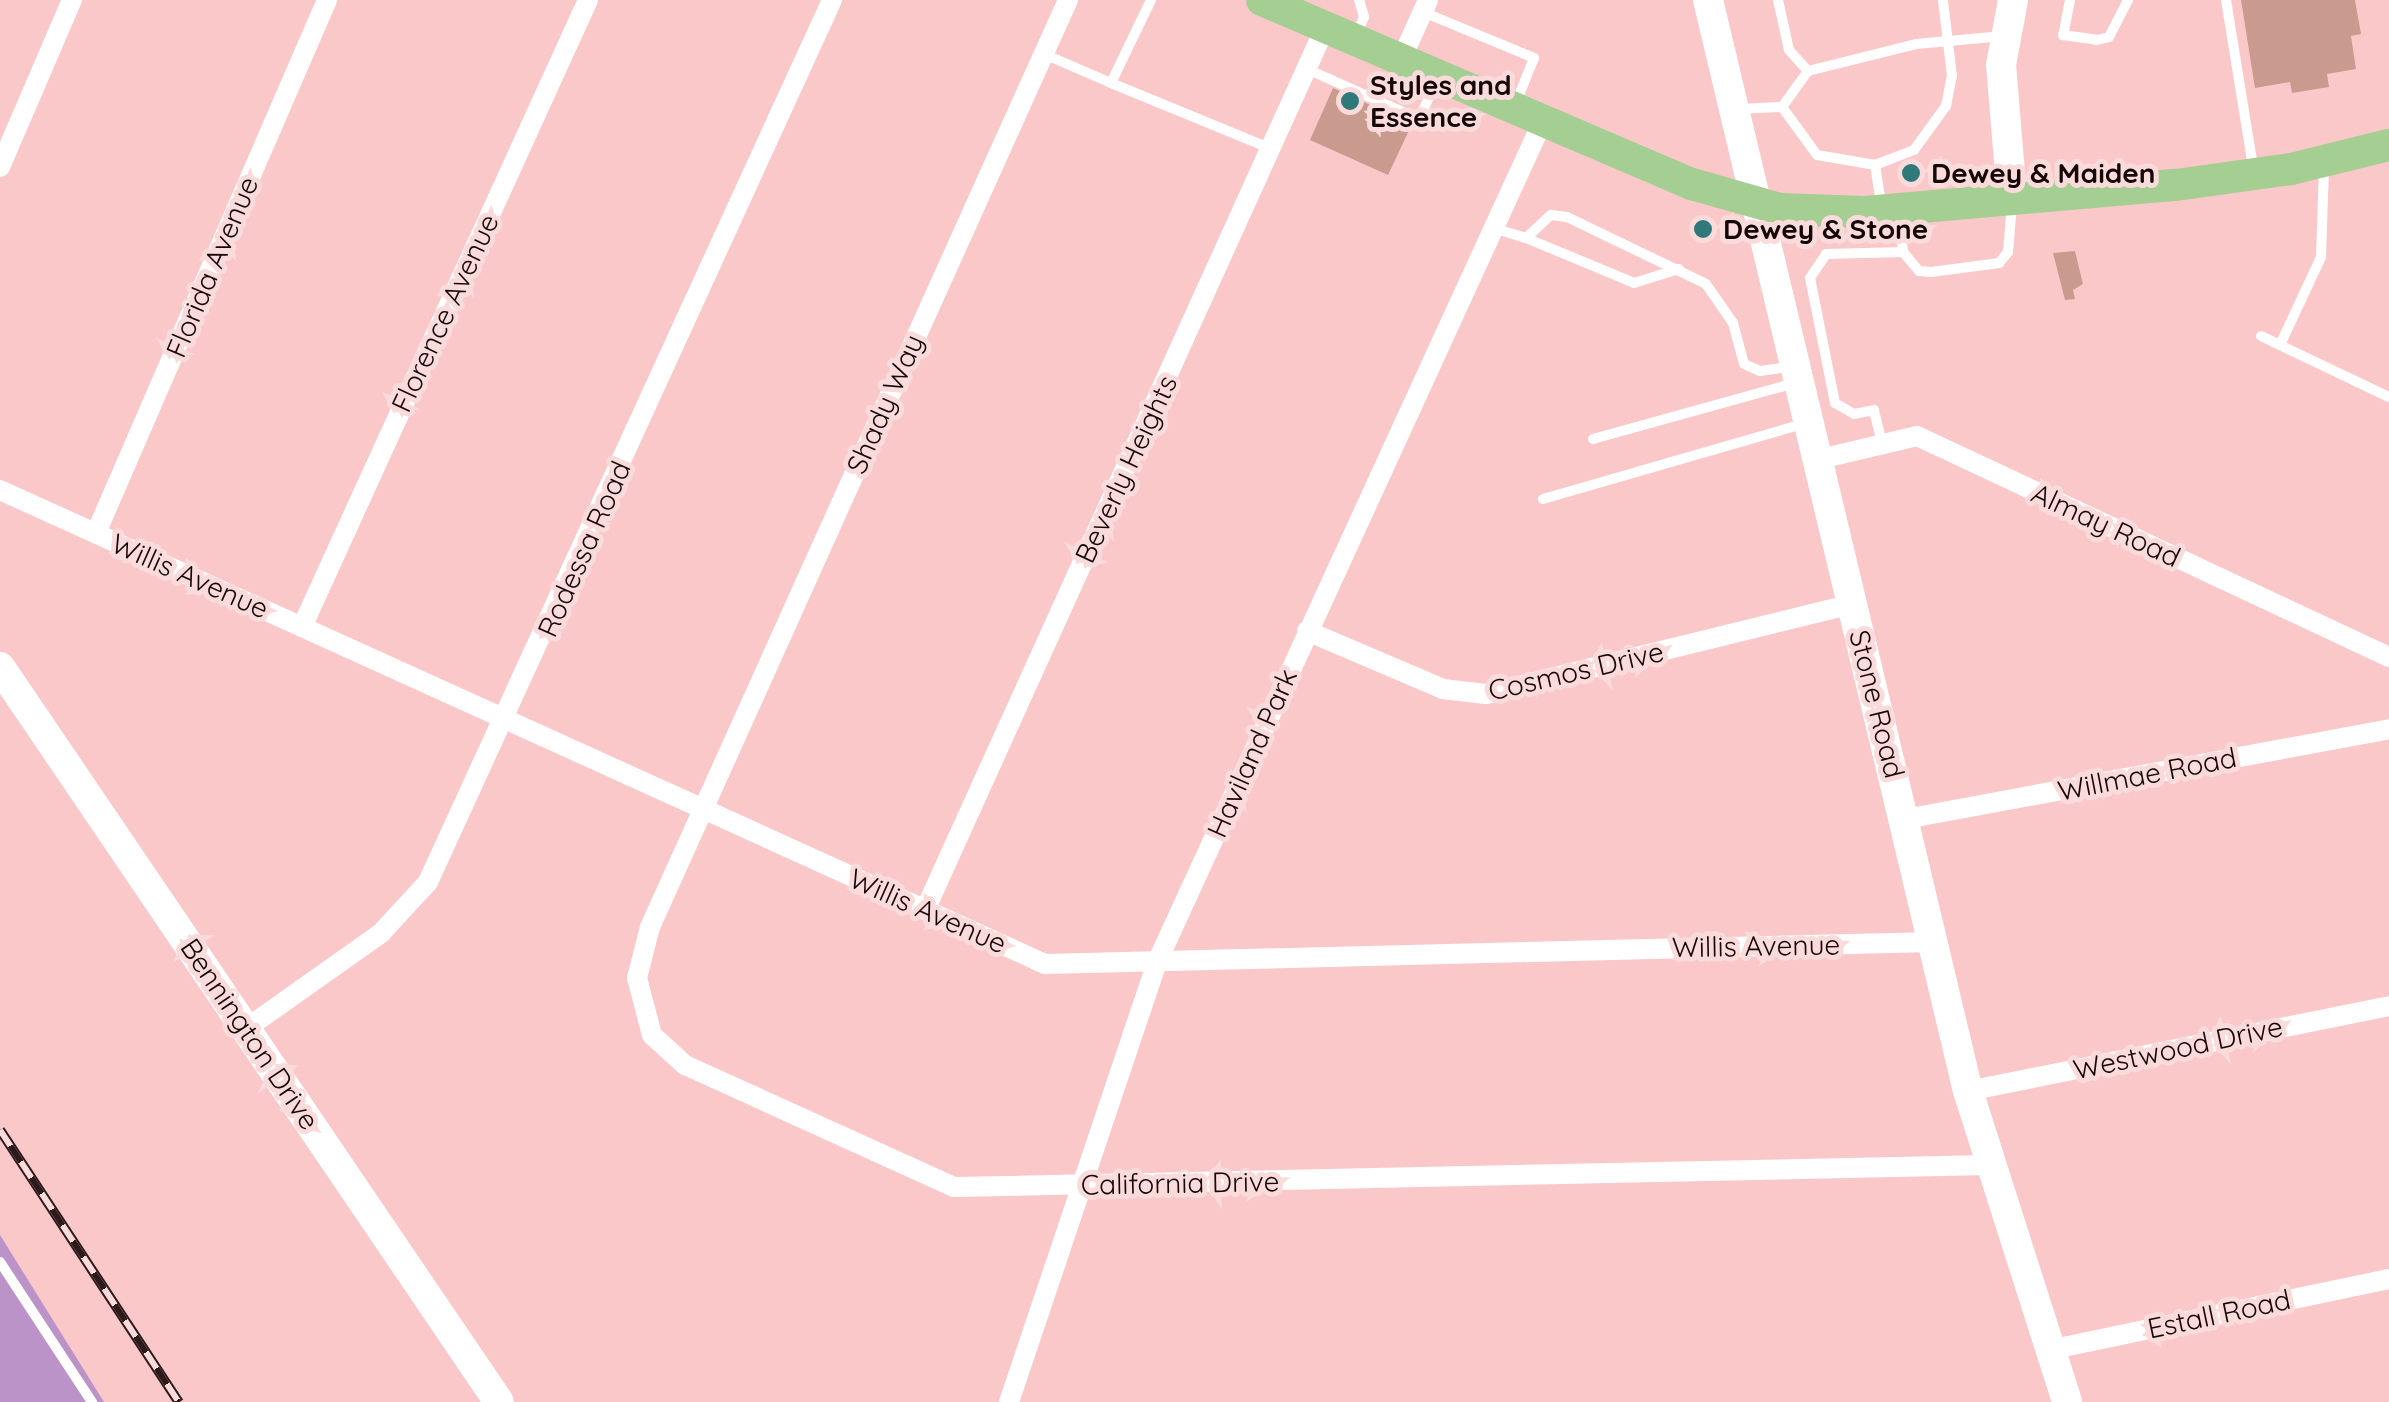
<!DOCTYPE html>
<html>
<head>
<meta charset="utf-8">
<style>
  body { margin:0 }
  #map { position:relative; width:2389px; height:1402px; overflow:hidden; background:#fbc8c9; font-family:Quicksand,sans-serif }
  div>[style] { position:absolute }
  .green>* { inset:0; background:#bb93c8 }
  .building>* { inset:0; background:#c99b8e }
  .lane>* { height:10px; margin:-5px; padding:0 5px; transform-origin:5px; border-radius:5px; background:#fff }
  .street>* { height:20px; margin:-10px; padding:0 10px; transform-origin:10px; border-radius:10px; background:#fff }
  .secondary>* { height:30px; margin:-15px; padding:0 15px; transform-origin:15px; border-radius:15px; background:#fff }
  .primary>* { height:32px; margin:-16px; padding:0 16px; transform-origin:16px; border-radius:16px; background:#a4ce92 }
  .rail>* { height:10px; margin-top:-5px; transform-origin:0; background:repeating-linear-gradient(90deg,#fadbdb 0 19px,#2d1a1a 0 38px); box-sizing:border-box; border-block:2px solid #2d1a1a }
  .dots>* { width:28px; height:28px; translate:-50% -50%; box-sizing:border-box; border:5px solid #fadbdb; border-radius:50% }
  span { translate:-50% -50%; white-space:nowrap; text-align:center; line-height:1.15; -webkit-text-stroke:10px #fadbdb; paint-order:stroke }
  .poi-label { font-size:28px; color:#160707; font-weight:700 }
  .left { translate:0 -50%; text-align:left }
  .street-label { font-size:28px; color:#160707 }
</style>
</head>
<body>
<div id="map">
  <div class="green">
    <div style="clip-path:polygon(0 1235px,104px 1402px,0 1402px)"></div>
  </div>
  <div class="building">
    <div style="clip-path:polygon(2241px 0,2355px 0,2361px 34px,2351px 36px,2356px 69px,2327px 74px,2329px 87px,2292px 93px,2290px 82px,2255px 88px)"></div>
    <div style="clip-path:polygon(1333px 88px,1412px 124px,1388px 175px,1310px 140px)"></div>
    <div style="clip-path:polygon(2075px 251px,2083px 284px,2073px 290px,2075px 299px,2065px 300px,2053px 253px)"></div>
  </div>
  <div class="lane">
    <div style="left:1778px;top:0;width:51px;rotate:77.6deg"></div>
    <div style="left:1789px;top:50px;width:28px;rotate:48deg"></div>
    <div style="left:2070px;top:0;width:36px;rotate:101deg"></div>
    <div style="left:2063px;top:35px;width:34px;rotate:8deg"></div>
    <div style="left:2097px;top:40px;width:12px;rotate:-14deg"></div>
    <div style="left:2109px;top:37px;width:42px;rotate:-62.8deg"></div>
    <div style="left:2226px;top:0;width:174px;rotate:80.8deg"></div>
    <div style="left:1423px;top:12px;width:120px;rotate:22.5deg"></div>
    <div style="left:1534px;top:58px;width:51px;rotate:112deg"></div>
    <div style="left:1356px;top:35px;width:20px;rotate:-66deg"></div>
    <div style="left:1364px;top:17px;width:18px;rotate:-106deg"></div>
    <div style="left:1044px;top:54px;width:73px;rotate:23.4deg"></div>
    <div style="left:1111px;top:83px;width:92px;rotate:-64.3deg"></div>
    <div style="left:1307px;top:69px;width:123px;rotate:24.1deg"></div>
    <div style="left:1419px;top:119px;width:41px;rotate:-65.3deg"></div>
    <div style="left:1111px;top:83px;width:174px;rotate:22.3deg"></div>
    <div style="left:1782px;top:107px;width:44px;rotate:-54.2deg"></div>
    <div style="left:1808px;top:71px;width:111px;rotate:-14deg"></div>
    <div style="left:1916px;top:44px;width:88px;rotate:-5.2deg"></div>
    <div style="left:1738px;top:109px;width:44px;rotate:-2.6deg"></div>
    <div style="left:1782px;top:107px;width:59px;rotate:53.9deg"></div>
    <div style="left:1817px;top:155px;width:59px;rotate:9.8deg"></div>
    <div style="left:1875px;top:165px;width:39px;rotate:81deg"></div>
    <div style="left:1875px;top:165px;width:42px;rotate:-21deg"></div>
    <div style="left:1914px;top:150px;width:54px;rotate:-54deg"></div>
    <div style="left:1946px;top:106px;width:31px;rotate:-79deg"></div>
    <div style="left:1952px;top:76px;width:77px;rotate:-96.8deg"></div>
    <div style="left:1899px;top:212px;width:40px;rotate:84.3deg"></div>
    <div style="left:1903px;top:252px;width:25px;rotate:50deg"></div>
    <div style="left:1919px;top:271px;width:12px;rotate:5deg"></div>
    <div style="left:1931px;top:272px;width:69px;rotate:-7.5deg"></div>
    <div style="left:1999px;top:263px;width:14px;rotate:-51deg"></div>
    <div style="left:2008px;top:252px;width:48px;rotate:-85.2deg"></div>
    <div style="left:1493px;top:228px;width:34px;rotate:17deg"></div>
    <div style="left:1526px;top:238px;width:34px;rotate:-43deg"></div>
    <div style="left:1551px;top:215px;width:16px;rotate:7deg"></div>
    <div style="left:1567px;top:217px;width:154px;rotate:25.7deg"></div>
    <div style="left:1706px;top:284px;width:47px;rotate:55.3deg"></div>
    <div style="left:1733px;top:323px;width:42px;rotate:75deg"></div>
    <div style="left:1744px;top:364px;width:17px;rotate:24deg"></div>
    <div style="left:1760px;top:371px;width:34px;rotate:-8deg"></div>
    <div style="left:1526px;top:238px;width:117px;rotate:22.6deg"></div>
    <div style="left:1634px;top:283px;width:47px;rotate:-17.3deg"></div>
    <div style="left:2261px;top:336px;width:142px;rotate:25.5deg"></div>
    <div style="left:2280px;top:345px;width:97px;rotate:-65deg"></div>
    <div style="left:2321px;top:257px;width:90px;rotate:-88.1deg"></div>
    <div style="left:1593px;top:439px;width:210px;rotate:-15.5deg"></div>
    <div style="left:1882px;top:443px;width:34px;rotate:-104deg"></div>
    <div style="left:1874px;top:410px;width:20px;rotate:169deg"></div>
    <div style="left:1854px;top:414px;width:22px;rotate:-150deg"></div>
    <div style="left:1835px;top:403px;width:127px;rotate:-101.3deg"></div>
    <div style="left:1810px;top:278px;width:29px;rotate:-56deg"></div>
    <div style="left:1826px;top:254px;width:77px;rotate:-1.5deg"></div>
    <div style="left:1543px;top:499px;width:274px;rotate:-16.1deg"></div>
    <div style="left:0;top:1262px;width:168px;rotate:56.7deg"></div>
  </div>
  <div class="street">
    <div style="left:1068px;top:0;width:1017px;rotate:114.27deg"></div>
    <div style="left:650px;top:927px;width:53px;rotate:104.3deg"></div>
    <div style="left:637px;top:978px;width:59px;rotate:75.3deg"></div>
    <div style="left:652px;top:1035px;width:45px;rotate:42.3deg"></div>
    <div style="left:685px;top:1065px;width:295px;rotate:24.4deg"></div>
    <div style="left:954px;top:1187px;width:1035px;rotate:-1.22deg"></div>
    <div style="left:1400px;top:62px;width:68px;rotate:-65.7deg"></div>
    <div style="left:0;top:167px;width:182px;rotate:-66.7deg"></div>
    <div style="left:1816px;top:460px;width:104px;rotate:-13.4deg"></div>
    <div style="left:1917px;top:436px;width:521px;rotate:25.09deg"></div>
    <div style="left:0;top:490px;width:1147px;rotate:24.4deg"></div>
    <div style="left:1045px;top:964px;width:889px;rotate:-1.42deg"></div>
    <div style="left:96px;top:533px;width:581px;rotate:-66.57deg"></div>
    <div style="left:302px;top:627px;width:689px;rotate:-65.48deg"></div>
    <div style="left:1307px;top:631px;width:148px;rotate:23.1deg"></div>
    <div style="left:1443px;top:689px;width:43px;rotate:6.6deg"></div>
    <div style="left:1486px;top:694px;width:377px;rotate:-13.8deg"></div>
    <div style="left:1905px;top:819px;width:492px;rotate:-10.5deg"></div>
    <div style="left:925px;top:910px;width:968px;rotate:-65.61deg"></div>
    <div style="left:247px;top:1028px;width:164px;rotate:-35.3deg"></div>
    <div style="left:381px;top:933px;width:69px;rotate:-47.3deg"></div>
    <div style="left:428px;top:882px;width:970px;rotate:-65.39deg"></div>
    <div style="left:1968px;top:1091px;width:429px;rotate:-11.4deg"></div>
    <div style="left:2049px;top:1350px;width:347px;rotate:-11.8deg"></div>
    <div style="left:1009px;top:1402px;width:466px;rotate:-71.4deg"></div>
    <div style="left:1158px;top:960px;width:921px;rotate:-65.36deg"></div>
  </div>
  <div class="secondary">
    <div style="left:1708px;top:0;width:1122px;rotate:76.6deg"></div>
    <div style="left:1968px;top:1091px;width:326px;rotate:72.3deg"></div>
    <div style="left:2012px;top:198px;width:133px;rotate:-94.7deg"></div>
    <div style="left:2001px;top:65px;width:66px;rotate:-79.5deg"></div>
    <div style="left:0;top:667px;width:888px;rotate:55.83deg"></div>
  </div>
  <div class="primary">
    <div style="left:1262px;top:0;width:468px;rotate:23.2deg"></div>
    <div style="left:1692px;top:184px;width:91px;rotate:15.9deg"></div>
    <div style="left:1780px;top:209px;width:85px;rotate:2deg"></div>
    <div style="left:1865px;top:212px;width:312px;rotate:-5deg"></div>
    <div style="left:2176px;top:185px;width:116px;rotate:-7.9deg"></div>
    <div style="left:2291px;top:169px;width:101px;rotate:-13.8deg"></div>
  </div>
  <div class="rail">
    <div style="left:0;top:1130px;width:326px;rotate:56.7deg"></div>
  </div>
  <div class="dots">
    <div style="left:1350px;top:101px;background:#2f797a"></div>
    <div style="left:1911px;top:173px;background:#2f797a"></div>
    <div style="left:1703px;top:229px;background:#2f797a"></div>
  </div>
  <div class="poi-label">
    <span class="left" style="left:1370px;top:101px">Styles and<br>Essence</span>
    <span class="left" style="left:1931px;top:173px">Dewey &amp; Maiden</span>
    <span class="left" style="left:1723px;top:229px">Dewey &amp; Stone</span>
  </div>
  <div class="street-label">
    <span style="left:212px;top:267px;rotate:-67deg">Florida Avenue</span>
    <span style="left:445px;top:313px;rotate:-65deg">Florence Avenue</span>
    <span style="left:885px;top:404px;rotate:-66deg">Shady Way</span>
    <span style="left:1126px;top:469px;rotate:-65deg">Beverly Heights</span>
    <span style="left:2106px;top:525px;rotate:25deg">Almay Road</span>
    <span style="left:584px;top:549px;rotate:-66deg">Rodessa Road</span>
    <span style="left:190px;top:576px;rotate:24deg">Willis Avenue</span>
    <span style="left:1576px;top:671px;rotate:-13deg">Cosmos Drive</span>
    <span style="left:1877px;top:704px;rotate:76deg">Stone Road</span>
    <span style="left:1252px;top:753px;rotate:-66deg">Haviland Park</span>
    <span style="left:2147px;top:774px;rotate:-11deg">Willmae Road</span>
    <span style="left:928px;top:911px;rotate:24deg">Willis Avenue</span>
    <span style="left:1756px;top:946px;rotate:-1deg">Willis Avenue</span>
    <span style="left:250px;top:1034px;rotate:56deg">Bennington Drive</span>
    <span style="left:2178px;top:1048px;rotate:-12deg">Westwood Drive</span>
    <span style="left:1180px;top:1183px;rotate:-1deg">California Drive</span>
    <span style="left:2219px;top:1314px;rotate:-12deg">Estall Road</span>
  </div>
</div>
</body>
</html>
